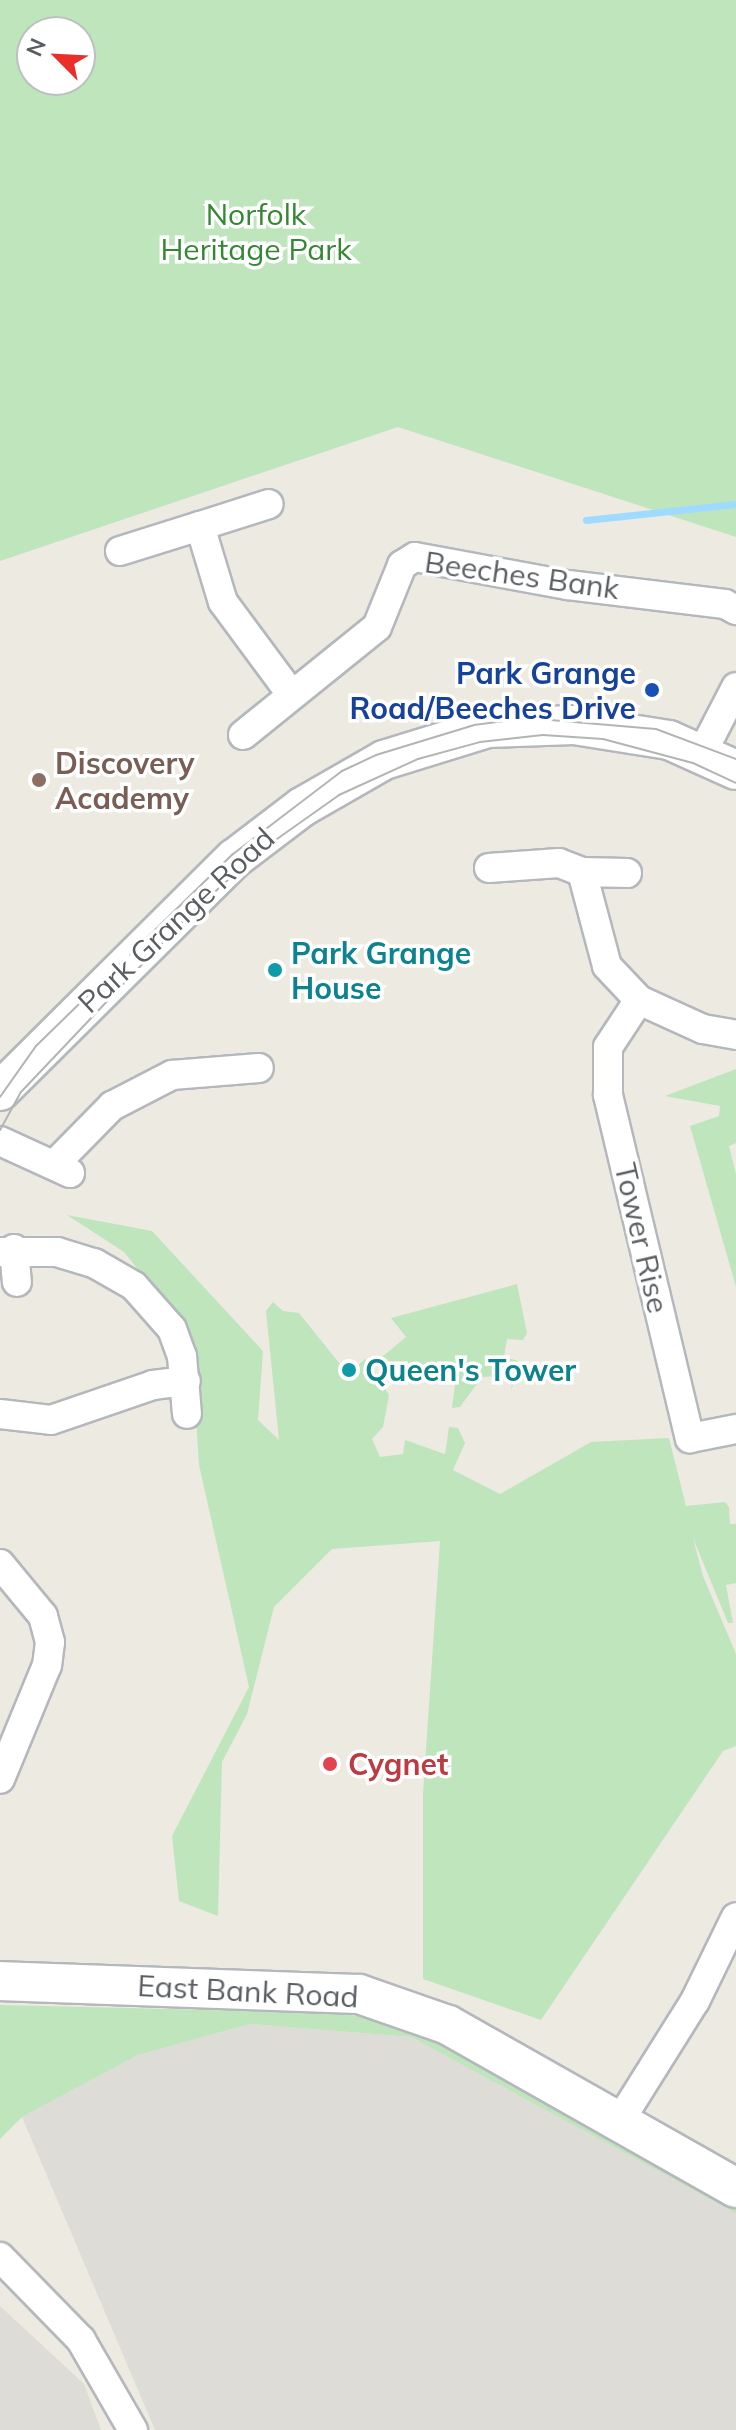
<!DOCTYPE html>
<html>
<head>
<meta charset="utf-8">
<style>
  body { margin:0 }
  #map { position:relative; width:736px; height:2430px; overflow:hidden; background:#edeae1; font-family:Mulish,sans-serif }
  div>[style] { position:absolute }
  .industrial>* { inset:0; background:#dedcd6 }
  .green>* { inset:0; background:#bfe5bd }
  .stream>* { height:7px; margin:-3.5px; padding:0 3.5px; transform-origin:3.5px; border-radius:3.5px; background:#9fdaff }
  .roads { filter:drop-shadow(2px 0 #b4b8bc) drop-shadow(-2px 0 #b4b8bc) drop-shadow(0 2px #b4b8bc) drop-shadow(0 -2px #b4b8bc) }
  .street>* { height:28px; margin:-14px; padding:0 14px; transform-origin:14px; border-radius:14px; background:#fff }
  .secondary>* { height:38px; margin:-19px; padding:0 19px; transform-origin:19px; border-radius:19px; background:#fff }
  .tram>* { height:2px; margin:-1px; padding:0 1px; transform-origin:1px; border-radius:1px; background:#b3b4b4 }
  .dots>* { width:22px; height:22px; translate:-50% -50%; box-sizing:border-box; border:4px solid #fff; border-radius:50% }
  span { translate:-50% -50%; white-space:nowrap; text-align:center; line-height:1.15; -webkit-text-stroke:7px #fff; paint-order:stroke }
  .park-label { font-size:30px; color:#358734 }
  .street-label { font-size:30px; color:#5a5e62 }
  .transit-label { font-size:30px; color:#164399; font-weight:700 }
  .right { translate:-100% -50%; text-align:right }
  .education-label { font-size:30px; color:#785e54; font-weight:700 }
  .left { translate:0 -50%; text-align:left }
  .culture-label { font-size:30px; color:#0d838f; font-weight:700 }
  .health-label { font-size:30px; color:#be3a42; font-weight:700 }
  .north { position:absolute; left:16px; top:16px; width:80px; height:80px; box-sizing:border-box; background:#fff; border:2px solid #bdbfc0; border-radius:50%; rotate:294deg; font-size:22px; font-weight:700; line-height:32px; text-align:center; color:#5a5e62 }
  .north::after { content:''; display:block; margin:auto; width:28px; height:36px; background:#ea2f2a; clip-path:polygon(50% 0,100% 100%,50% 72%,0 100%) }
</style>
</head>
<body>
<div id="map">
  <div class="industrial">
    <div style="clip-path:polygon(250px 2024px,411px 2037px,736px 2211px,736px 2430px,155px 2430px,22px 2117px,138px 2055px)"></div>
    <div style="clip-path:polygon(0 2306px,84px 2384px,101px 2430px,0 2430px)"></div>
  </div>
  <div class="green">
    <div style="clip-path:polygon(evenodd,0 0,736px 0,736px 537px,398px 427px,0 561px,0 0,80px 32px,80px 80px,32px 80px,32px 32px,80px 32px)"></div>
    <div style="clip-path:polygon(736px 1069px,736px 1143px,729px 1146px,736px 1174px,736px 1287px,690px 1126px,719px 1116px,720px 1106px,665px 1096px)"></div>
    <div style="clip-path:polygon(67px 1215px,152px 1231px,263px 1351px,258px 1420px,279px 1440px,266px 1311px,273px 1302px,283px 1311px,299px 1313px,348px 1374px,365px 1359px,373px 1369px,389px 1395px,383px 1427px,372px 1439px,380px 1457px,403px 1454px,405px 1440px,445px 1454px,449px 1427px,458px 1428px,465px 1443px,453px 1470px,500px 1494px,591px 1442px,669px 1438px,686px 1506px,725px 1502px,729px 1507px,730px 1524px,736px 1524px,736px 1583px,726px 1585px,733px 1623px,728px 1623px,693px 1538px,703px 1576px,736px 1654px,736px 1746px,723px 1751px,541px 2020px,423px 1979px,423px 1794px,440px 1541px,332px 1549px,274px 1607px,247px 1714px,222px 1762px,218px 1916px,179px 1901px,172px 1836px,249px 1687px,199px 1465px,191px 1335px,124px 1252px)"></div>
    <div style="clip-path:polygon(517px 1284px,527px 1333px,523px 1340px,507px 1339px,504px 1357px,522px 1362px,511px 1390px,513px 1375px,482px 1377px,460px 1407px,452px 1408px,456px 1376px,386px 1377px,376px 1362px,406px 1337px,391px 1318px)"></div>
    <div style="clip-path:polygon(0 2005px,340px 2013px,402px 2024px,736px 2199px,736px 2213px,411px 2037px,250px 2024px,138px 2055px,22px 2117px,0 2139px)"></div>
  </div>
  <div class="stream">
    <div style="left:586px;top:520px;width:151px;rotate:-6.1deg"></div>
  </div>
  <div class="roads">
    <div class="street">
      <div style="left:200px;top:526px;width:72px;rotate:-17.7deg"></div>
      <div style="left:120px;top:551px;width:84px;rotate:-17.4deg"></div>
      <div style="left:200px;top:526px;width:79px;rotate:73.2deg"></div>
      <div style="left:223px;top:602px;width:114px;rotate:53.5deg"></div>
      <div style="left:243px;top:735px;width:172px;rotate:-38.9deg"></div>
      <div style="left:377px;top:627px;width:67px;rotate:-68deg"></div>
      <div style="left:402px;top:565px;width:15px;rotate:-32deg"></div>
      <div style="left:415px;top:557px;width:156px;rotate:10.4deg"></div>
      <div style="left:568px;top:585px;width:158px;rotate:6.9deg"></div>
      <div style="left:725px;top:604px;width:13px;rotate:29deg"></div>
      <div style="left:702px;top:753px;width:74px;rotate:-62.7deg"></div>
      <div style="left:489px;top:868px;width:70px;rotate:-4.1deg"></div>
      <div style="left:559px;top:863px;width:25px;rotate:21deg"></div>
      <div style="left:582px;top:872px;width:97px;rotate:75.1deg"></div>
      <div style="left:607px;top:966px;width:47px;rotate:46.7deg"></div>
      <div style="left:639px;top:1000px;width:70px;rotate:24.4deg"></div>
      <div style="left:703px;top:1029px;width:34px;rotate:10deg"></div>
      <div style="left:582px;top:872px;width:45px;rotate:1.3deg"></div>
      <div style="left:639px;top:1000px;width:56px;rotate:123.4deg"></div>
      <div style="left:608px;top:1047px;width:48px;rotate:90deg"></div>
      <div style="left:608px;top:1095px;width:353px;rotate:76.6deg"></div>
      <div style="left:690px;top:1438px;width:47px;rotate:-11.1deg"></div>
      <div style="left:0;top:1141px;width:77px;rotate:24.6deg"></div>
      <div style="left:54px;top:1165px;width:83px;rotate:-45.5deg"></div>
      <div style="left:112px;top:1106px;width:68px;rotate:-27.3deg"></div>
      <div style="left:172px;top:1075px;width:87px;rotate:-4.6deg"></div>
      <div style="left:14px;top:1249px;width:33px;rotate:85deg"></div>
      <div style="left:0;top:1252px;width:57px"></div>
      <div style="left:57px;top:1252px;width:39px;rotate:17deg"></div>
      <div style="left:94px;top:1263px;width:46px;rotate:29.9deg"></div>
      <div style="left:134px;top:1286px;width:57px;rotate:48.5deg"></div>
      <div style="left:172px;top:1329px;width:29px;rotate:70deg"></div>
      <div style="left:182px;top:1356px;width:58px;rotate:85.1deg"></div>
      <div style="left:0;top:1414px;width:51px;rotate:6.7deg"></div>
      <div style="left:51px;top:1420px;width:108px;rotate:-18.9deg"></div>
      <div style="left:153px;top:1385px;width:33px;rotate:-7deg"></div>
      <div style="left:0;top:1564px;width:67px;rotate:50.4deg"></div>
      <div style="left:43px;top:1616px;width:27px;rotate:75deg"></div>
      <div style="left:50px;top:1642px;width:23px;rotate:97deg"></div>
      <div style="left:47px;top:1665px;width:123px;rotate:112.4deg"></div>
      <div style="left:619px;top:2122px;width:143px;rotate:-57.9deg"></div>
      <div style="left:695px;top:2001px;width:93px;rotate:-64deg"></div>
      <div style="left:0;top:2257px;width:116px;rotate:45.7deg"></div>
      <div style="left:81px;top:2340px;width:104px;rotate:60deg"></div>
    </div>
    <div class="secondary">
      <div style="left:0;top:1091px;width:331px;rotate:-44.8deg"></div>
      <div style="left:235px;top:858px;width:84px;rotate:-37.3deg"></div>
      <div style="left:302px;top:807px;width:95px;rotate:-29.8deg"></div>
      <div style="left:384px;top:760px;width:109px;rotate:-17.1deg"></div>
      <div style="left:488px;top:728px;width:86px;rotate:-2deg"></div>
      <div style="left:574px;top:725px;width:96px;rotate:9deg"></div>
      <div style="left:669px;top:740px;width:73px;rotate:24.1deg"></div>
      <div style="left:0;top:1981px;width:359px;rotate:2.1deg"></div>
      <div style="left:359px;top:1994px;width:94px;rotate:19.2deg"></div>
      <div style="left:448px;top:2025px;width:331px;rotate:29.5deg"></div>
    </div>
  </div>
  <div class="tram">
    <div style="left:0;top:1097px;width:62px;rotate:-54.8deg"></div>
    <div style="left:36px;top:1046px;width:275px;rotate:-44.3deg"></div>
    <div style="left:233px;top:854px;width:137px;rotate:-37.3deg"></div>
    <div style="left:342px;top:771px;width:38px;rotate:-25deg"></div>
    <div style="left:376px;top:755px;width:102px;rotate:-17deg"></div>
    <div style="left:474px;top:725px;width:53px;rotate:-7.5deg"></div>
    <div style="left:527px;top:718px;width:129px;rotate:4.9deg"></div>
    <div style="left:656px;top:729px;width:85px;rotate:20.6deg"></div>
    <div style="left:0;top:1130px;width:43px;rotate:-61.1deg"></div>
    <div style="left:21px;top:1092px;width:243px;rotate:-46.5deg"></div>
    <div style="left:188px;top:916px;width:97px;rotate:-42.1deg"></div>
    <div style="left:260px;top:851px;width:97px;rotate:-35.3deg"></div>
    <div style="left:339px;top:795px;width:87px;rotate:-24.5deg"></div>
    <div style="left:418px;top:759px;width:64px;rotate:-15.3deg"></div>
    <div style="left:480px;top:742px;width:63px;rotate:-6.3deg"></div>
    <div style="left:543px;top:735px;width:60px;rotate:3.8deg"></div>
    <div style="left:603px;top:739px;width:93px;rotate:14.9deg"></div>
    <div style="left:693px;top:763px;width:47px;rotate:24.9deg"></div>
  </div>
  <div class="dots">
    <div style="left:652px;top:690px;background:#1a4fb4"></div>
    <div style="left:39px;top:780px;background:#8d6e63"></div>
    <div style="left:275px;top:970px;background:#0f9aa8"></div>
    <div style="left:349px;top:1370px;background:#0f9aa8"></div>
    <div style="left:330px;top:1764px;background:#e0444e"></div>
  </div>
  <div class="park-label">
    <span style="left:256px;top:231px">Norfolk<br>Heritage Park</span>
  </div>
  <div class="street-label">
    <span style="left:522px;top:575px;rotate:8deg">Beeches Bank</span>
    <span style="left:176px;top:920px;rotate:-43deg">Park Grange Road</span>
    <span style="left:642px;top:1238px;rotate:77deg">Tower Rise</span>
    <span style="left:248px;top:1991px;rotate:3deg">East Bank Road</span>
  </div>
  <div class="transit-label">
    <span class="right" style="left:636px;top:690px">Park Grange<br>Road/Beeches Drive</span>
  </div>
  <div class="education-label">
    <span class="left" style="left:55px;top:780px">Discovery<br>Academy</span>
  </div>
  <div class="culture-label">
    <span class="left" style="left:291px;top:970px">Park Grange<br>House</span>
    <span class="left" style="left:365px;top:1370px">Queen's Tower</span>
  </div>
  <div class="health-label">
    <span class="left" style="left:348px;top:1764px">Cygnet</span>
  </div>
  <div class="north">N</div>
</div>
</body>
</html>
